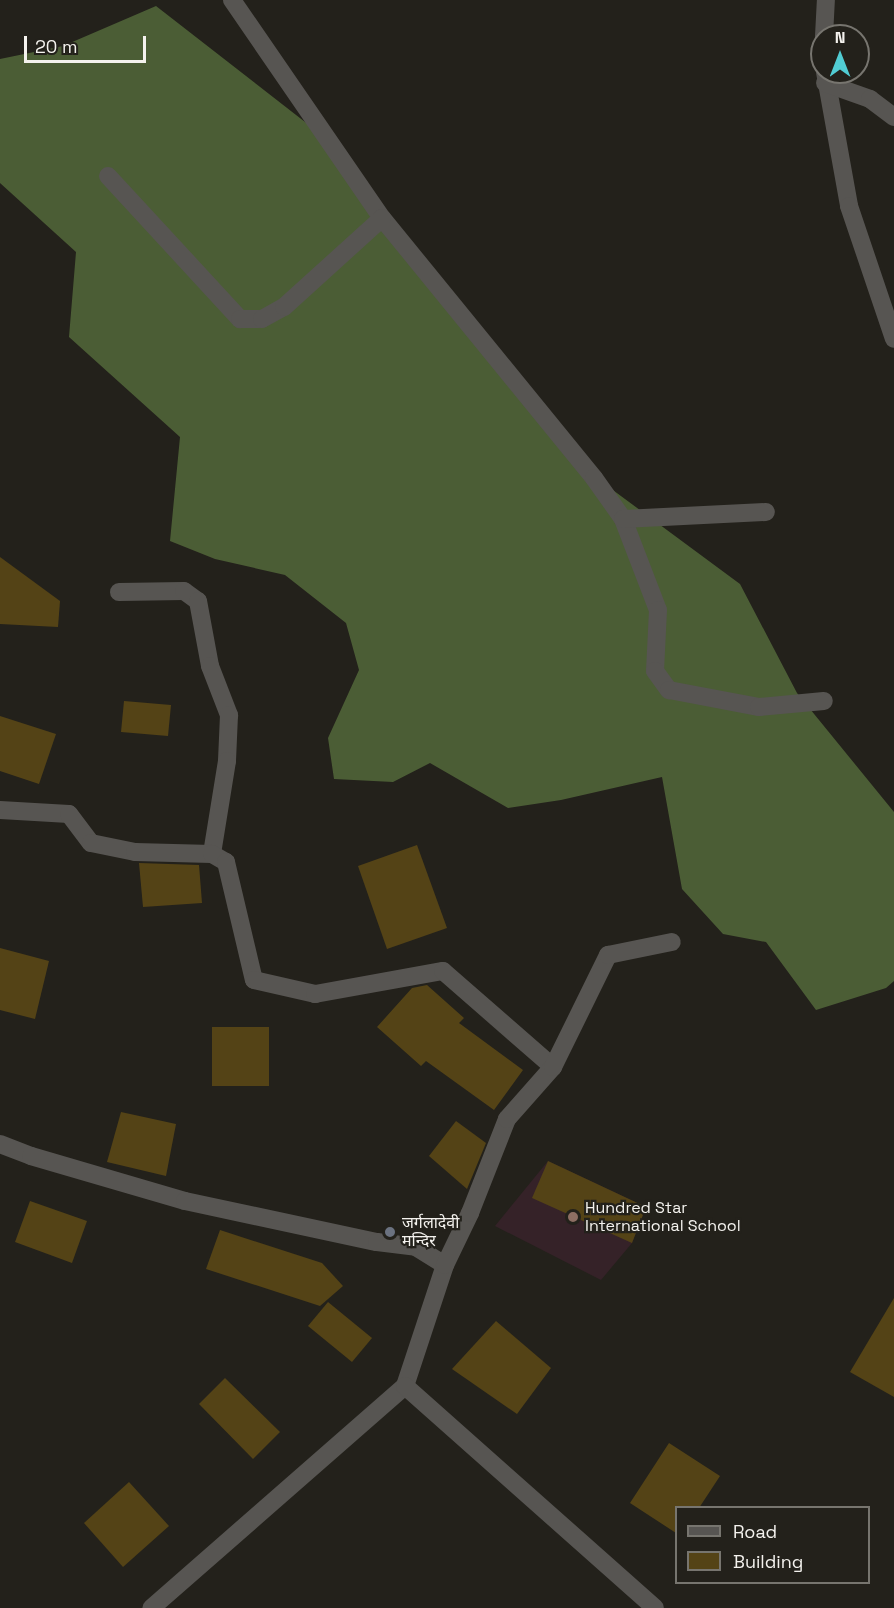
<!DOCTYPE html>
<html>
<head>
<meta charset="utf-8">
<style>
  body { margin:0 }
  #map { position:relative; width:894px; height:1608px; overflow:hidden; background:#23211b; font-family:"Space Grotesk","Noto Sans Devanagari",sans-serif }
  div>[style] { position:absolute }
  .education>* { inset:0; background:#352228 }
  .forest>* { inset:0; background:#4b5d35 }
  .building>* { inset:0; background:#544316 }
  .street>* { height:18px; margin:-9px; padding:0 9px; transform-origin:9px; border-radius:9px; background:#575552 }
  .dots>* { width:16px; height:16px; translate:-50% -50%; box-sizing:border-box; border:3px solid #23211b; border-radius:50% }
  span { translate:-50% -50%; white-space:nowrap; text-align:center; line-height:1.15; -webkit-text-stroke:4.5px #23211b; paint-order:stroke }
  .poi-label { font-size:16px; color:#f4f2ee }
  .left { translate:0 -50%; text-align:left }
  .legend { position:absolute; left:675px; top:1506px; width:195px; height:78px; box-sizing:border-box; background:#23211b; border:2px solid #77756f; margin:0; padding:8px 10px; list-style:none; font-size:18px; color:#f4f2ee }
  .legend li { display:flex; align-items:center; gap:12px; height:30px }
  .legend b { width:30px; border:2px solid #77756f }
  .north { position:absolute; left:810px; top:24px; width:60px; height:60px; box-sizing:border-box; background:#23211b; border:2px solid #77756f; border-radius:50%; rotate:0deg; font-size:16px; font-weight:700; line-height:24px; text-align:center; color:#f4f2ee }
  .north::after { content:''; display:block; margin:auto; width:21px; height:27px; background:#51ccd3; clip-path:polygon(50% 0,100% 100%,50% 72%,0 100%) }
  .scale { position:absolute; left:24px; top:36px; width:122px; height:27px; box-sizing:border-box; border:3px solid #f4f2ee; border-top:0; padding-left:8px; font-size:18px; line-height:21px; white-space:nowrap; color:#f4f2ee; -webkit-text-stroke:4px #23211b; paint-order:stroke }
</style>
</head>
<body>
<div id="map">
  <div class="education">
    <div style="clip-path:polygon(548px 1161px,646px 1207px,632px 1243px,601px 1280px,495px 1226px)"></div>
  </div>
  <div class="forest">
    <div style="clip-path:polygon(156px 6px,350px 157px,429px 277px,602px 482px,740px 584px,797px 693px,894px 812px,894px 981px,886px 988px,816px 1010px,766px 942px,723px 934px,682px 889px,662px 777px,561px 800px,508px 808px,430px 763px,393px 782px,334px 779px,328px 738px,359px 670px,346px 623px,285px 575px,215px 559px,170px 541px,180px 437px,69px 337px,76px 252px,0 183px,0 59px,63px 46px)"></div>
  </div>
  <div class="building">
    <div style="clip-path:polygon(0 557px,60px 601px,58px 627px,0 624px)"></div>
    <div style="clip-path:polygon(124px 701px,171px 705px,168px 736px,121px 732px)"></div>
    <div style="clip-path:polygon(0 716px,56px 734px,39px 784px,0 771px)"></div>
    <div style="clip-path:polygon(417px 845px,447px 928px,387px 949px,358px 866px)"></div>
    <div style="clip-path:polygon(139px 863px,199px 865px,202px 903px,143px 907px)"></div>
    <div style="clip-path:polygon(0 948px,49px 961px,35px 1019px,0 1010px)"></div>
    <div style="clip-path:polygon(427px 985px,464px 1018px,459px 1023px,523px 1070px,494px 1110px,426px 1061px,421px 1066px,377px 1027px,412px 988px)"></div>
    <div style="clip-path:polygon(212px 1027px,269px 1027px,269px 1086px,212px 1086px)"></div>
    <div style="clip-path:polygon(121px 1112px,176px 1124px,166px 1176px,107px 1162px)"></div>
    <div style="clip-path:polygon(456px 1121px,486px 1143px,467px 1189px,429px 1156px)"></div>
    <div style="clip-path:polygon(548px 1161px,646px 1207px,632px 1243px,532px 1198px)"></div>
    <div style="clip-path:polygon(30px 1201px,87px 1221px,72px 1263px,15px 1242px)"></div>
    <div style="clip-path:polygon(220px 1230px,322px 1263px,343px 1286px,320px 1306px,206px 1269px)"></div>
    <div style="clip-path:polygon(894px 1298px,894px 1397px,850px 1372px)"></div>
    <div style="clip-path:polygon(328px 1302px,372px 1338px,352px 1362px,308px 1326px)"></div>
    <div style="clip-path:polygon(496px 1321px,551px 1368px,517px 1414px,452px 1369px)"></div>
    <div style="clip-path:polygon(225px 1378px,280px 1432px,253px 1459px,199px 1404px)"></div>
    <div style="clip-path:polygon(669px 1443px,720px 1476px,699px 1508px,676px 1508px,676px 1533px,630px 1503px)"></div>
    <div style="clip-path:polygon(129px 1482px,169px 1526px,123px 1567px,84px 1523px)"></div>
  </div>
  <div class="street">
    <div style="left:232px;top:0;width:265px;rotate:55.5deg"></div>
    <div style="left:382px;top:218px;width:335px;rotate:50.8deg"></div>
    <div style="left:594px;top:478px;width:50px;rotate:54.7deg"></div>
    <div style="left:623px;top:519px;width:97px;rotate:69deg"></div>
    <div style="left:658px;top:610px;width:61px;rotate:92.8deg"></div>
    <div style="left:655px;top:671px;width:24px;rotate:54deg"></div>
    <div style="left:669px;top:690px;width:92px;rotate:10.7deg"></div>
    <div style="left:759px;top:707px;width:65px;rotate:-5.3deg"></div>
    <div style="left:824px;top:36px;width:36px;rotate:-87deg"></div>
    <div style="left:825px;top:72px;width:136px;rotate:79.8deg"></div>
    <div style="left:849px;top:206px;width:140px;rotate:71.3deg"></div>
    <div style="left:825px;top:83px;width:48px;rotate:19.6deg"></div>
    <div style="left:870px;top:99px;width:30px;rotate:37deg"></div>
    <div style="left:108px;top:176px;width:195px;rotate:47.3deg"></div>
    <div style="left:240px;top:319px;width:22px"></div>
    <div style="left:262px;top:319px;width:25px;rotate:-29deg"></div>
    <div style="left:284px;top:307px;width:132px;rotate:-42.2deg"></div>
    <div style="left:623px;top:519px;width:143px;rotate:-2.8deg"></div>
    <div style="left:119px;top:592px;width:65px;rotate:-0.9deg"></div>
    <div style="left:184px;top:591px;width:17px;rotate:36deg"></div>
    <div style="left:198px;top:601px;width:66px;rotate:79.5deg"></div>
    <div style="left:210px;top:666px;width:53px;rotate:68.8deg"></div>
    <div style="left:229px;top:715px;width:46px;rotate:92.5deg"></div>
    <div style="left:227px;top:761px;width:94px;rotate:99.2deg"></div>
    <div style="left:0;top:810px;width:69px;rotate:3.3deg"></div>
    <div style="left:69px;top:814px;width:36px;rotate:53deg"></div>
    <div style="left:91px;top:843px;width:45px;rotate:11.6deg"></div>
    <div style="left:135px;top:852px;width:77px;rotate:1.5deg"></div>
    <div style="left:212px;top:854px;width:16px;rotate:30deg"></div>
    <div style="left:226px;top:862px;width:121px;rotate:76.7deg"></div>
    <div style="left:254px;top:980px;width:63px;rotate:12.9deg"></div>
    <div style="left:315px;top:994px;width:130px;rotate:-10.2deg"></div>
    <div style="left:443px;top:971px;width:146px;rotate:41.1deg"></div>
    <div style="left:0;top:1144px;width:33px;rotate:21deg"></div>
    <div style="left:31px;top:1156px;width:160px;rotate:16.3deg"></div>
    <div style="left:185px;top:1201px;width:196px;rotate:12.1deg"></div>
    <div style="left:377px;top:1242px;width:39px;rotate:7deg"></div>
    <div style="left:416px;top:1247px;width:34px;rotate:32deg"></div>
    <div style="left:445px;top:1265px;width:127px;rotate:108.3deg"></div>
    <div style="left:405px;top:1386px;width:337px;rotate:138.8deg"></div>
    <div style="left:445px;top:1265px;width:58px;rotate:-64.3deg"></div>
    <div style="left:470px;top:1213px;width:101px;rotate:-68.5deg"></div>
    <div style="left:507px;top:1119px;width:69px;rotate:-48.5deg"></div>
    <div style="left:553px;top:1067px;width:125px;rotate:-63.8deg"></div>
    <div style="left:608px;top:955px;width:65px;rotate:-11.5deg"></div>
    <div style="left:405px;top:1386px;width:334px;rotate:41.6deg"></div>
  </div>
  <div class="dots">
    <div style="left:573px;top:1217px;background:#8d6e63"></div>
    <div style="left:390px;top:1232px;background:#6b7280"></div>
  </div>
  <div class="poi-label">
    <span class="left" style="left:585px;top:1217px">Hundred Star<br>International School</span>
    <span class="left" style="left:402px;top:1232px">जर्गलादेवी<br>मन्दिर</span>
  </div>
  <ul class="legend">
  <li><b style="height:8px;background:#575552"></b>Road</li>
  <li><b style="height:16px;background:#544316"></b>Building</li>
  </ul>
  <div class="north">N</div>
  <div class="scale">20 m</div>
</div>
</body>
</html>
